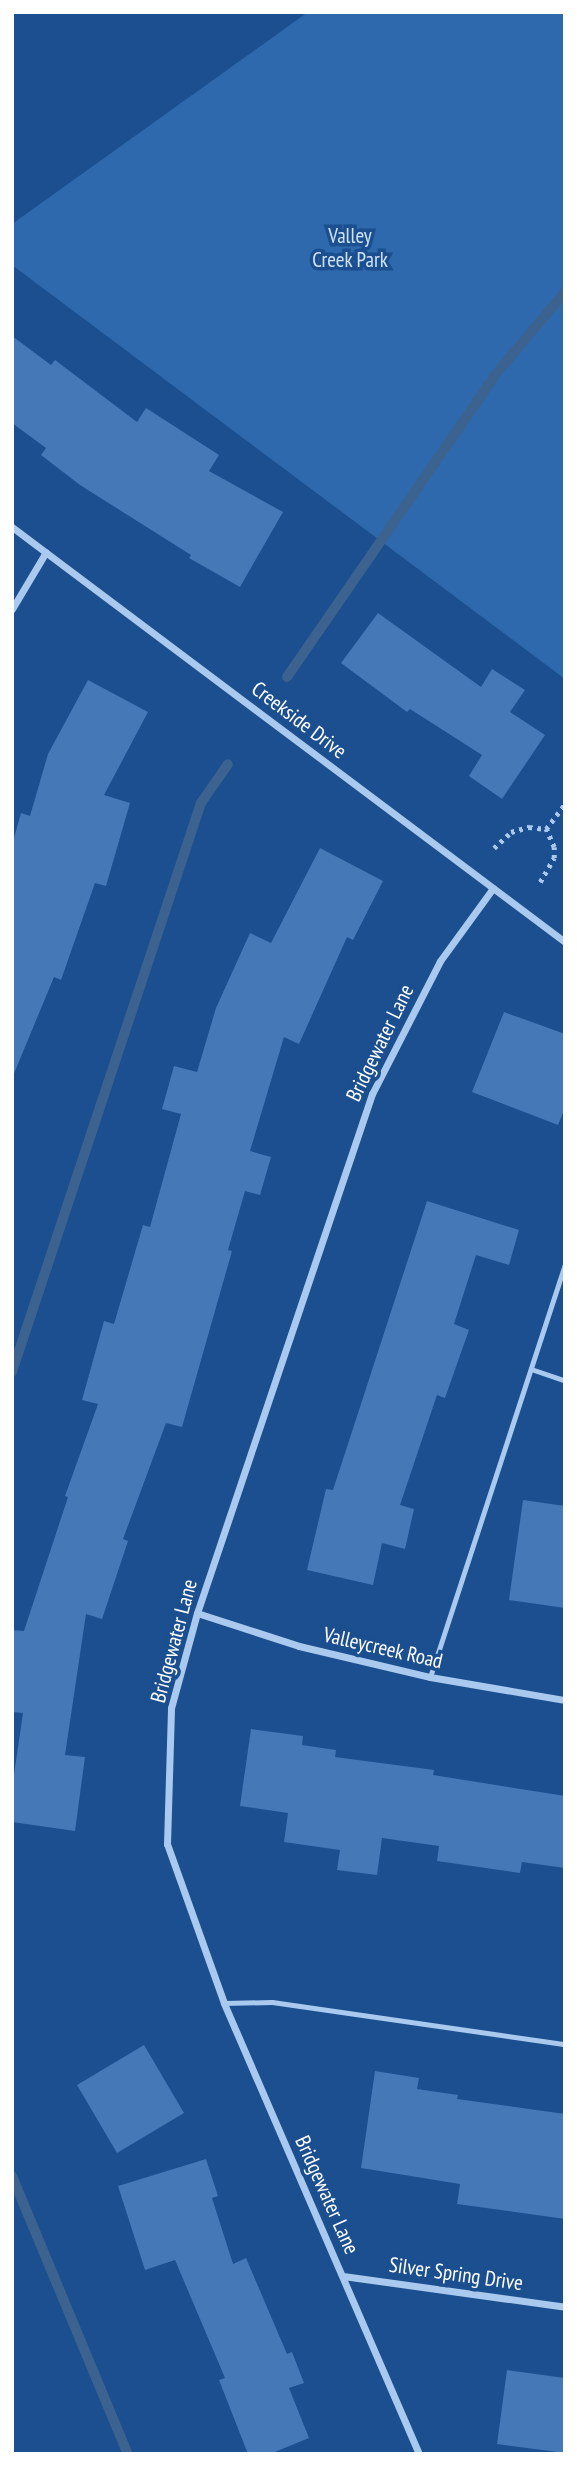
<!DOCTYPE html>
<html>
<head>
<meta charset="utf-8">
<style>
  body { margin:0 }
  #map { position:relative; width:577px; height:2466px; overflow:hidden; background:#1b4f8f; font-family:"PT Sans Narrow",sans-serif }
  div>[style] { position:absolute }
  .green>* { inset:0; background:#2e69ad }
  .stream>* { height:10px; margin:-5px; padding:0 5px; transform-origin:5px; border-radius:5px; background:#3c6290 }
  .building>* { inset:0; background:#4478b7 }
  .path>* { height:4.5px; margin-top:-2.25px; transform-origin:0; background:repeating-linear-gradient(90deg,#a9c9ee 0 3.5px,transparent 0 8.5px) }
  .lane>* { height:5px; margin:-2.5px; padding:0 2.5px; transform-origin:2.5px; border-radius:2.5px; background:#a9c9ee }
  .street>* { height:7px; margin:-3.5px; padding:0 3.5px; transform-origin:3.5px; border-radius:3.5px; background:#a9c9ee }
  span { translate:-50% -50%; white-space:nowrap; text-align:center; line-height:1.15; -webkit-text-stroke:7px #1b4f8f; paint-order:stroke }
  .park-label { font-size:21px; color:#cfe3fa }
  .street-label { font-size:21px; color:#fff }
  .frame { position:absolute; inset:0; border:14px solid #fff; pointer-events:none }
</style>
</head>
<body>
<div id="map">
  <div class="green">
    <div style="clip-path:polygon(308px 12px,565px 12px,565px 679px,12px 265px,12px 224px)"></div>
  </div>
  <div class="stream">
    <div style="left:287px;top:677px;width:367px;rotate:-55.4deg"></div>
    <div style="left:495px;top:375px;width:109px;rotate:-49.9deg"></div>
    <div style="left:12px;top:1372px;width:600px;rotate:-71.63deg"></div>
    <div style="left:201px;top:803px;width:47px;rotate:-55.3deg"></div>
    <div style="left:12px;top:2176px;width:301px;rotate:67.4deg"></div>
  </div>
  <div class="building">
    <div style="clip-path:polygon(12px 336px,51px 365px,55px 360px,137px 422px,146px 408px,219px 455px,209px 471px,283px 512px,240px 587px,189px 558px,191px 555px,80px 485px,41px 455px,46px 448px,12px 423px)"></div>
    <div style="clip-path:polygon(378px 613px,481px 687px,492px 669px,525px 690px,510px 712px,545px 735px,502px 799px,469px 776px,482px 755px,410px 709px,407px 712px,341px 663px)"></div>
    <div style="clip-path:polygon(88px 680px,148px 712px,104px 795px,130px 803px,106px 886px,95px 883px,61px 980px,54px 977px,13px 1076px,12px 845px,21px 813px,30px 816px,48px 754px)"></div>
    <div style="clip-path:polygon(320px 848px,383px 881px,353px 940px,347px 937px,299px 1044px,284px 1037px,250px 1151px,271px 1157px,260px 1195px,245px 1191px,228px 1250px,232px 1251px,182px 1427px,166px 1423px,123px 1539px,128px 1541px,102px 1619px,86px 1614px,65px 1755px,85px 1757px,75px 1831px,12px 1822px,12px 1788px,23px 1713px,12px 1712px,12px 1630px,24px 1631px,68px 1497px,65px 1496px,98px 1404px,82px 1400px,104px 1321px,114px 1324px,143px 1225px,150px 1227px,181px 1114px,162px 1109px,174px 1066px,197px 1072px,216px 1008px,250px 933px,271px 943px)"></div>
    <div style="clip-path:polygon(504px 1012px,565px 1034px,565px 1108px,558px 1125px,472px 1092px)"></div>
    <div style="clip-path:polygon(427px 1201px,519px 1230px,509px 1265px,476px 1255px,454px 1324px,469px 1330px,445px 1398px,437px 1395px,400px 1505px,414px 1509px,405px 1549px,382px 1543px,373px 1585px,307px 1570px,326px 1489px,333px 1490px)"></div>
    <div style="clip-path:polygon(523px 1500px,565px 1506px,565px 1608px,509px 1600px)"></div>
    <div style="clip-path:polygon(251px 1729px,303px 1736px,302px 1745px,336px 1750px,335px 1757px,434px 1770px,433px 1775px,565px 1796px,565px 1868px,522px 1862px,520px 1873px,437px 1861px,439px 1846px,382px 1838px,377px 1875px,337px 1870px,340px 1850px,284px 1842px,288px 1813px,240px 1806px)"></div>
    <div style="clip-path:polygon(144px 2045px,184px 2113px,117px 2153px,77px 2085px)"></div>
    <div style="clip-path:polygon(375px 2071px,419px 2078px,417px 2089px,458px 2095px,457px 2099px,565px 2114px,565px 2219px,457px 2204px,460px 2184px,361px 2168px)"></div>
    <div style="clip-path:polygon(206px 2159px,218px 2196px,212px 2198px,233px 2264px,246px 2258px,287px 2354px,292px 2352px,304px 2383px,289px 2388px,309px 2438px,270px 2454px,248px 2454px,219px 2380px,225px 2378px,175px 2260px,145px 2270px,118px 2186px)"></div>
    <div style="clip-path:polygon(507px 2370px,565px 2378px,565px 2453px,497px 2444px)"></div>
  </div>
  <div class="path">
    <div style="left:494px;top:848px;width:23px;rotate:-43deg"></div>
    <div style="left:511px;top:832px;width:19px;rotate:-16deg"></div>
    <div style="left:529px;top:827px;width:17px;rotate:7deg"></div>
    <div style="left:546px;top:829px;width:31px;rotate:-53deg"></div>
    <div style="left:540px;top:882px;width:28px;rotate:-60deg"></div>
    <div style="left:554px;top:858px;width:11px;rotate:-90deg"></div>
    <div style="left:554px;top:847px;width:20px;rotate:-114deg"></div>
  </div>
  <div class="lane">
    <div style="left:531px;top:1369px;width:36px;rotate:19deg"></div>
    <div style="left:430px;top:1677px;width:434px;rotate:-71.9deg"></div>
    <div style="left:224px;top:2003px;width:48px;rotate:-1.2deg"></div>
    <div style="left:272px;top:2002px;width:296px;rotate:8.2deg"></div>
  </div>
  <div class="street">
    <div style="left:12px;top:527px;width:691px;rotate:36.89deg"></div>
    <div style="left:12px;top:609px;width:66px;rotate:-59.2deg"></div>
    <div style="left:197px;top:1613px;width:107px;rotate:17.9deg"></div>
    <div style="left:299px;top:1646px;width:135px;rotate:13.3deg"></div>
    <div style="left:430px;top:1677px;width:137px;rotate:9.7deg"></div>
    <div style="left:343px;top:2276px;width:224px;rotate:7.9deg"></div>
    <div style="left:419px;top:2454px;width:491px;rotate:-113.4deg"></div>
    <div style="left:224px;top:2003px;width:169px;rotate:-109.7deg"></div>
    <div style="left:167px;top:1844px;width:136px;rotate:-88.3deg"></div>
    <div style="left:171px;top:1708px;width:98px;rotate:-74.7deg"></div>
    <div style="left:197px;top:1613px;width:548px;rotate:-71.37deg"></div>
    <div style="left:372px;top:1094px;width:149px;rotate:-62.9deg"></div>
    <div style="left:440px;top:961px;width:90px;rotate:-54deg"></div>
  </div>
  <div class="park-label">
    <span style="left:350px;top:248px">Valley<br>Creek Park</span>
  </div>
  <div class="street-label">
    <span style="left:299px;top:720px;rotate:37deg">Creekside Drive</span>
    <span style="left:380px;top:1043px;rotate:-64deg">Bridgewater Lane</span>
    <span style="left:174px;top:1641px;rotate:-75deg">Bridgewater Lane</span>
    <span style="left:383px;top:1648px;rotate:13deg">Valleycreek Road</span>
    <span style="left:327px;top:2195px;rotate:66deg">Bridgewater Lane</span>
    <span style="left:456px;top:2274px;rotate:8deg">Silver Spring Drive</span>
  </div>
  <div class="frame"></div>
</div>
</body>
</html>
